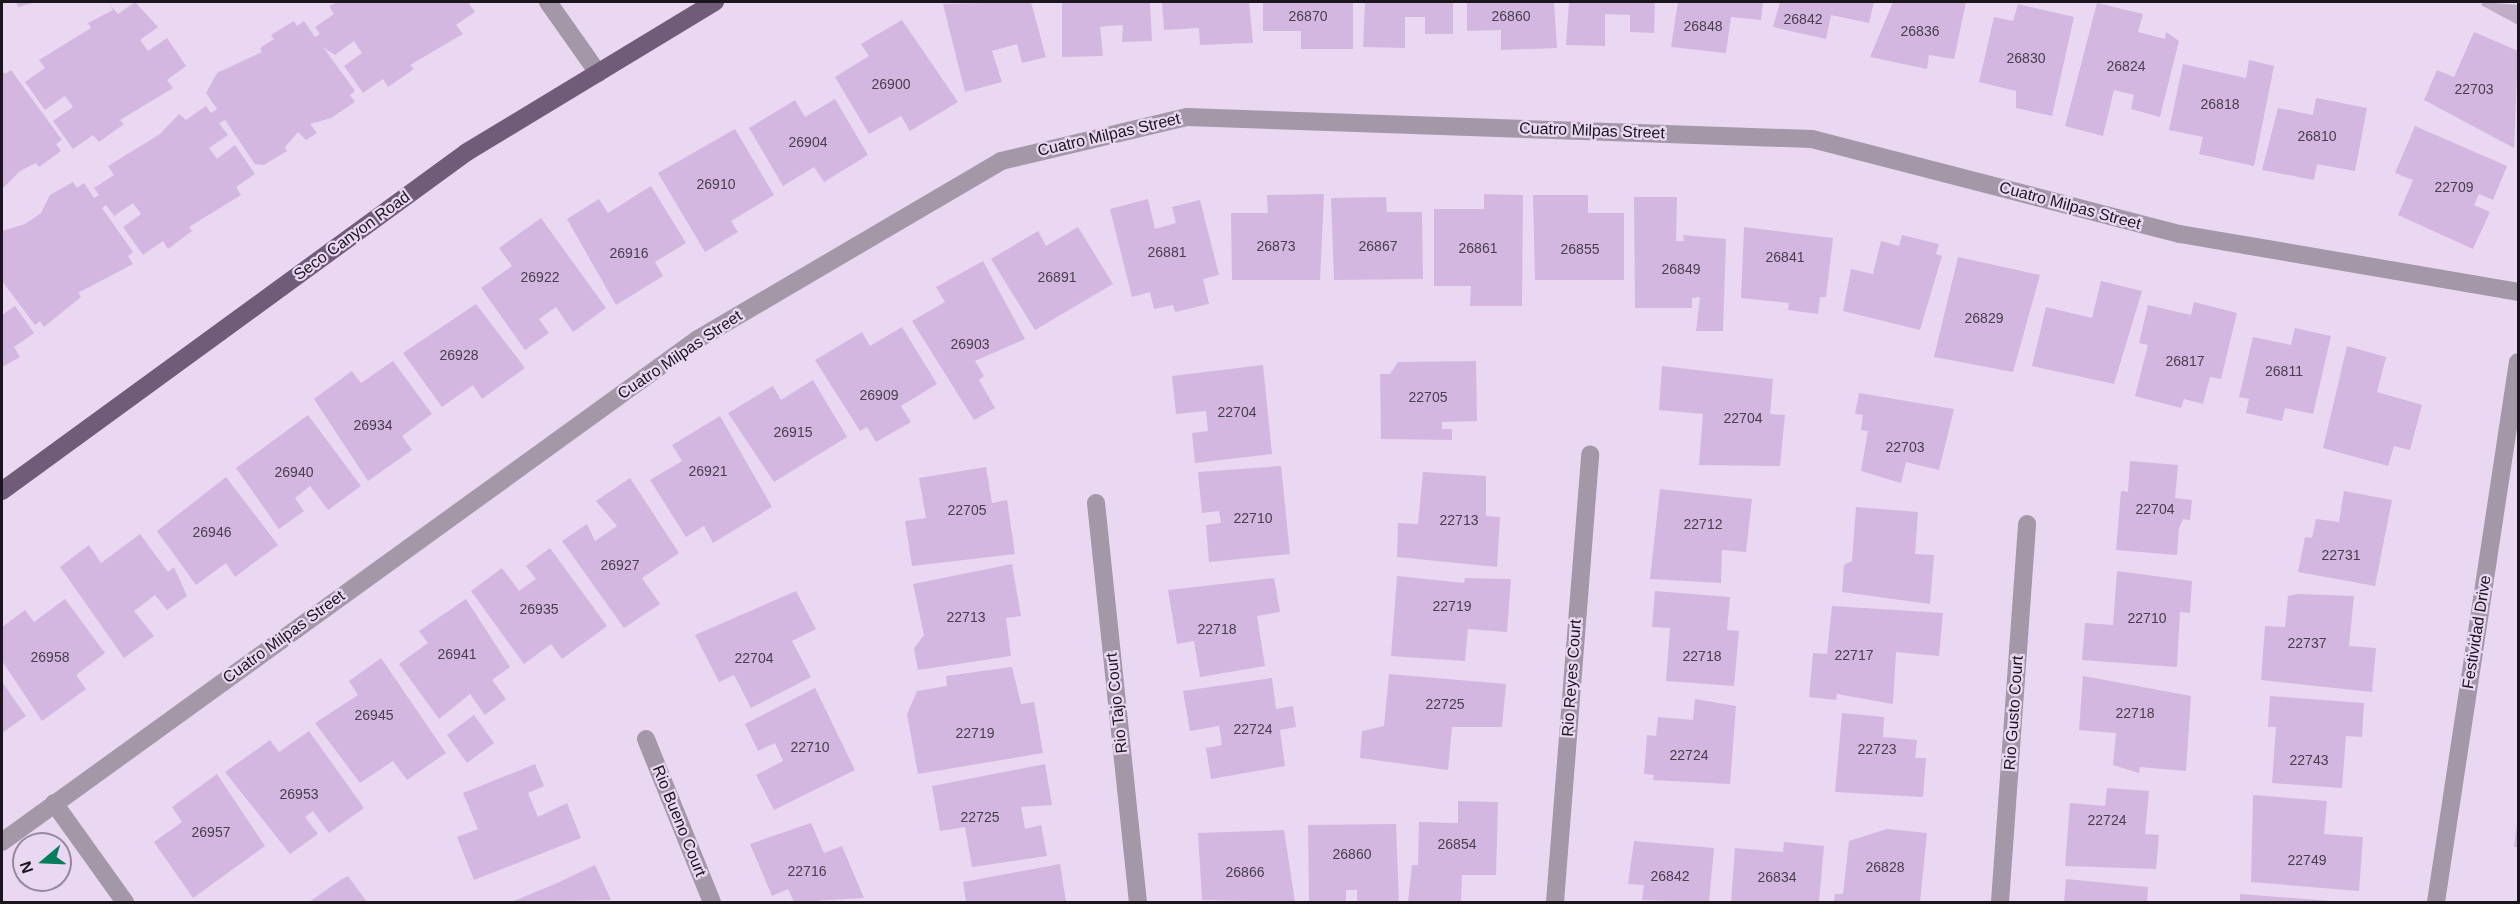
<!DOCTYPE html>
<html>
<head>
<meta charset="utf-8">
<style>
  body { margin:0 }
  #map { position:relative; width:2520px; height:904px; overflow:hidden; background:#ead7f2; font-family:Arial,sans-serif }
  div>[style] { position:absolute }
  .green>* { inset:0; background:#c0aec8 }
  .building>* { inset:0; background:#d4b7e0 }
  .minor>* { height:18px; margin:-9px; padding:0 9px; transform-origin:9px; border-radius:9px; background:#a397a8 }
  .major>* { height:18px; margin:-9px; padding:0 9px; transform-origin:9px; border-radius:9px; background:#705b79 }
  span { translate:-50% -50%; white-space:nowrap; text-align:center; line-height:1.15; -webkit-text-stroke:4.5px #ead7f2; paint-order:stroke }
  .number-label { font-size:14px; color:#493e4e }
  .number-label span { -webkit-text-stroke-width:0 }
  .street-label { font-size:16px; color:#1b151e }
  .frame { position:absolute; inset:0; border:3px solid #1b151e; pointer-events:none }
  .north { position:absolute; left:12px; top:832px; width:60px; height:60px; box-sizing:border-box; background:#ead7f2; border:2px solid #97899d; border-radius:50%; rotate:251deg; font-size:16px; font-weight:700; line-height:24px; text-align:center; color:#1b151e }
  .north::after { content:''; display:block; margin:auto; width:21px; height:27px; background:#067e5c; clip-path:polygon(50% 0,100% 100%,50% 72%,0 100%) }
</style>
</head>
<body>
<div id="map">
  <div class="green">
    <div style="clip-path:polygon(2483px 2px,2518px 5px,2518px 25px,2481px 5px)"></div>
  </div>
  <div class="building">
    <div style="clip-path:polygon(16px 2px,36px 2px,18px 7px)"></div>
    <div style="clip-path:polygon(135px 2px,158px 27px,140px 40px,148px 51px,167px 38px,186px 66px,167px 80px,173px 88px,120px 120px,124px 124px,99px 142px,93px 135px,73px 149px,53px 121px,73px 107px,65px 96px,45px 110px,25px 82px,45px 68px,39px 60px,91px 28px,88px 23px,113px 10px,110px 5px,118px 14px)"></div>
    <div style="clip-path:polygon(338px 2px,468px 2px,475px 12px,456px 25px,463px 34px,410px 65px,414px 69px,388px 87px,383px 79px,363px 93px,344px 66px,362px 53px,354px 41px,335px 55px,323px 47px,355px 91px,350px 95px,355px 102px,331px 118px,310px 124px,317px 133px,306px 140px,298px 132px,285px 147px,287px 151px,264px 165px,255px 164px,225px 120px,219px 123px,228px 135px,209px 148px,217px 159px,235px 145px,255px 174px,236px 187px,241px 195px,189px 227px,192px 231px,168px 249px,163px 241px,143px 255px,123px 227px,141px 214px,133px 203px,114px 216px,106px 205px,102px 208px,133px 252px,128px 256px,133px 264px,78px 293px,81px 297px,44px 327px,40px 321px,35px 325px,2px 281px,2px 231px,25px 224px,41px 213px,50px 195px,73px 182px,77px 188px,84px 183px,94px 198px,99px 195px,94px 188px,114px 175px,108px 166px,160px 134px,179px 114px,186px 120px,206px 106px,211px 113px,217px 109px,206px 93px,217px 73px,262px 52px,260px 48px,274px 39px,271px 35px,294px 21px,297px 26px,304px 21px,315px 37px,320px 34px,315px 27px,334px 14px,329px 6px)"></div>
    <div style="clip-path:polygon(1031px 2px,1046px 57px,1022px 63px,1017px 44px,992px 51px,1002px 82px,965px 92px,943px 4px)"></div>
    <div style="clip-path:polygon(1062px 2px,1150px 2px,1152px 41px,1122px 42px,1123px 25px,1108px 26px,1100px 27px,1103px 56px,1062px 57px)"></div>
    <div style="clip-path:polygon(1162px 2px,1249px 2px,1253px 43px,1200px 45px,1199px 28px,1164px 30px)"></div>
    <div style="clip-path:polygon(1263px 2px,1353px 2px,1353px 49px,1301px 49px,1301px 31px,1263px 31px)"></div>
    <div style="clip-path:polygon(1365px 2px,1453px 2px,1453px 34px,1425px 34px,1425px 17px,1405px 17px,1405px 48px,1363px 47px)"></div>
    <div style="clip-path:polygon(1467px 2px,1554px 2px,1557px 48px,1501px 50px,1501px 30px,1467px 31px)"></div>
    <div style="clip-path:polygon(1569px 2px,1655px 2px,1654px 33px,1630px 32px,1630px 15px,1605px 14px,1605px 46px,1566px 45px)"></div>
    <div style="clip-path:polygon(1678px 2px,1684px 3px,1763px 2px,1761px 20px,1731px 17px,1726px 53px,1671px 47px)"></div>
    <div style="clip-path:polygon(1780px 2px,1874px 2px,1869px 23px,1831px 15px,1826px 39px,1773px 27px)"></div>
    <div style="clip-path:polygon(1893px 2px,1966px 2px,1954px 59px,1929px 55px,1927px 69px,1870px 57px)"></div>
    <div style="clip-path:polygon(2097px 3px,2143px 14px,2138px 32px,2165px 39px,2166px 32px,2179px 41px,2160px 117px,2131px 109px,2134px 95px,2114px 90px,2103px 136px,2065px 126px)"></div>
    <div style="clip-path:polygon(2018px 4px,2074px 17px,2052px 116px,2016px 108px,2016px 91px,1979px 82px,1994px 17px,2013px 21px)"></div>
    <div style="clip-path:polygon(902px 20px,958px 102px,910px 131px,901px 116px,869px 134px,835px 77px,869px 56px,861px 44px)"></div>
    <div style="clip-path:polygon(2474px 32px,2518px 51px,2514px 148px,2424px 100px,2437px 70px,2454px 77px)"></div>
    <div style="clip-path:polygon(2249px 60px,2274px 66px,2254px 166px,2199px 154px,2203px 137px,2169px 130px,2183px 64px,2246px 78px)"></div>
    <div style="clip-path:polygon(2px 70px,5px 74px,11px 70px,62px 140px,56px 144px,61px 151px,39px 167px,36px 163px,20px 171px,2px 189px)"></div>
    <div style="clip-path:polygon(2316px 98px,2367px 108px,2355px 171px,2317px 164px,2314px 180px,2262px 170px,2278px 108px,2313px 115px)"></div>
    <div style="clip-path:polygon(835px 99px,868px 155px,824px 182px,814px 167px,783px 186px,749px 128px,795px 100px,805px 117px)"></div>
    <div style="clip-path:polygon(2415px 126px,2507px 166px,2493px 200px,2479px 194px,2474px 205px,2490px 212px,2473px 249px,2398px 215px,2413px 180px,2395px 173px)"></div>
    <div style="clip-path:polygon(735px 129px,774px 195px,731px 221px,738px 232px,705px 252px,658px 173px)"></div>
    <div style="clip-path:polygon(651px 186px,686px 243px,655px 262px,663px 276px,616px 305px,567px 219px,599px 199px,608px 213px)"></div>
    <div style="clip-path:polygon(1324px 194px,1320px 280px,1232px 280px,1231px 213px,1268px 213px,1267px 195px)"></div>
    <div style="clip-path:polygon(1484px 194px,1523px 195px,1522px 306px,1470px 306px,1471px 286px,1434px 286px,1434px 209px,1484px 209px)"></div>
    <div style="clip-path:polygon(1533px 195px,1588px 195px,1588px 213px,1624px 213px,1624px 280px,1535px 280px)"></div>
    <div style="clip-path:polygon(1386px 197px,1387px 212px,1422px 212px,1423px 279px,1334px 280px,1331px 198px)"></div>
    <div style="clip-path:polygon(1634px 197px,1677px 197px,1676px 241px,1684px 241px,1683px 235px,1726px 239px,1723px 331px,1696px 331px,1700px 297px,1692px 298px,1692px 308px,1635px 308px)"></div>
    <div style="clip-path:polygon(1148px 199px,1155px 229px,1176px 223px,1172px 207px,1200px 200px,1219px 275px,1203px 279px,1209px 304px,1175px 312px,1173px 305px,1154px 309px,1150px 292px,1132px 297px,1110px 209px)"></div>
    <div style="clip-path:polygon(541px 218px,606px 308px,573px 332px,556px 307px,539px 319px,549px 333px,525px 350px,481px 288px,512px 266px,499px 248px)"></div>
    <div style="clip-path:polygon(1078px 227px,1113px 284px,1035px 330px,991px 259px,1038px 231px,1046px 246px)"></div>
    <div style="clip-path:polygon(1744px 227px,1833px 238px,1826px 297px,1820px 297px,1818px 314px,1788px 310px,1789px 303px,1741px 298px)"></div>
    <div style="clip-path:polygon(1902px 235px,1939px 244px,1936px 254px,1942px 256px,1920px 330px,1843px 311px,1851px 269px,1873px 274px,1881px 241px,1899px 246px)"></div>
    <div style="clip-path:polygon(1958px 257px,2040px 275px,2013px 372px,1934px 357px)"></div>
    <div style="clip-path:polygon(983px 261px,1025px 339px,975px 361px,984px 376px,979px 380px,995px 408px,974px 420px,912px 321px,945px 302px,936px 287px)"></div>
    <div style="clip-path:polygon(2101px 281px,2142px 291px,2114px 384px,2032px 366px,2046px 307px,2092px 318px)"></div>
    <div style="clip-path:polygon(2194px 302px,2237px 313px,2221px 379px,2210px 377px,2203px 404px,2184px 399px,2181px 408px,2135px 396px,2148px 345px,2139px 343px,2148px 305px,2191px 315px)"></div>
    <div style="clip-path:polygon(476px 304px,525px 368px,482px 399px,473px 385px,442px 407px,403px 353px)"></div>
    <div style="clip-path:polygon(15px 306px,34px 333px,14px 347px,20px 357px,2px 367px,2px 315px)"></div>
    <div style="clip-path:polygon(902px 327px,937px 384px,901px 406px,911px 422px,876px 442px,867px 427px,860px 431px,815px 360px,862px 332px,870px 346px)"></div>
    <div style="clip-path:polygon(2295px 328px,2331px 336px,2313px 414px,2285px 408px,2282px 421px,2246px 413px,2249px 399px,2239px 397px,2253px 337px,2291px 345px)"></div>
    <div style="clip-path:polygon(2347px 346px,2386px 357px,2377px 392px,2422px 405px,2410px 450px,2394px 446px,2388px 466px,2323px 448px)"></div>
    <div style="clip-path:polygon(393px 361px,432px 414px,402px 436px,412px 450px,368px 481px,314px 399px,352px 371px,361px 383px)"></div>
    <div style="clip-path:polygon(1476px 361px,1477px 421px,1442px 422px,1442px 429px,1452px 429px,1452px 440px,1381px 439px,1380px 374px,1390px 374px,1398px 362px)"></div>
    <div style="clip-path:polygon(1263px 365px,1272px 454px,1195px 463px,1192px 433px,1208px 431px,1206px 411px,1176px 414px,1172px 376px)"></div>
    <div style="clip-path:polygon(1662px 366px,1773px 379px,1770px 414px,1785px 415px,1780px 466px,1699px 465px,1703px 414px,1659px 410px)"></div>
    <div style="clip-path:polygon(813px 380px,847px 437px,774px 482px,728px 413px,773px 386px,781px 400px)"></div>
    <div style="clip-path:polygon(1859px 393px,1954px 409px,1939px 470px,1906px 462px,1901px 483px,1861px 471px,1868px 431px,1861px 430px,1863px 415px,1855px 414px)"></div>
    <div style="clip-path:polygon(308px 415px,361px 486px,328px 510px,310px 486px,295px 498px,304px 511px,279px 529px,236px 468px)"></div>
    <div style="clip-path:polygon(720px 416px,772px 507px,713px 543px,704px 526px,686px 537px,650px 480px,682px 461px,672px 445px)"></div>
    <div style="clip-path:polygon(2130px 461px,2178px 465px,2175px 498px,2192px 500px,2190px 520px,2183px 519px,2179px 528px,2177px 555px,2116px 550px,2121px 491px,2128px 492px)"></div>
    <div style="clip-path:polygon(1281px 466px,1290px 554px,1209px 562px,1206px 525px,1221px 523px,1219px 511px,1202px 513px,1198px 472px)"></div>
    <div style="clip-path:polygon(986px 467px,992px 503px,1007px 500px,1015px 554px,912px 566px,905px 521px,926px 518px,919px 478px)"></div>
    <div style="clip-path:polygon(1423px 472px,1486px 476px,1486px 516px,1500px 517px,1497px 567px,1397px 557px,1398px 523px,1418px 524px)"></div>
    <div style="clip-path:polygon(226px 477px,278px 545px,235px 577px,226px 563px,196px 585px,157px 531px)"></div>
    <div style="clip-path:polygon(630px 478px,679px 553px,642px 578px,660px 604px,624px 628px,562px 541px,587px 524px,595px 541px,617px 526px,596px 501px)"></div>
    <div style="clip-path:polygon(1660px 489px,1752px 499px,1746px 552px,1722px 550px,1721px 583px,1650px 579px)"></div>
    <div style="clip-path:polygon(2344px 491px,2392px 500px,2375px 586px,2298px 572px,2305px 537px,2312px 538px,2316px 519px,2339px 522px)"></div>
    <div style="clip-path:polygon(1856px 507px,1918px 512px,1915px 554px,1934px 555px,1930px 604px,1842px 592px,1844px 565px,1852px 561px)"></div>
    <div style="clip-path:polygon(140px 534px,168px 572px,174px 567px,187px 596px,167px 610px,155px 595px,134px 611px,154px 636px,124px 658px,60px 567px,89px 545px,101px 563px)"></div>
    <div style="clip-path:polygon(550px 548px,607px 626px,562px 659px,551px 644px,524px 664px,471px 591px,502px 568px,519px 591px,536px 579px,526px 566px)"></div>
    <div style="clip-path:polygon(1012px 564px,1021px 616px,1006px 618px,1011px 656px,918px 670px,914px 648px,924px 635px,913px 584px)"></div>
    <div style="clip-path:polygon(2117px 571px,2192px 581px,2190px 613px,2180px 612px,2177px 667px,2082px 660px,2085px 623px,2113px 625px)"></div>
    <div style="clip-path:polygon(1397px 576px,1464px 583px,1465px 578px,1511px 579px,1507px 632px,1468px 629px,1465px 661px,1391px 656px)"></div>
    <div style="clip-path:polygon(1274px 578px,1280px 612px,1257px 616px,1265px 666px,1200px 677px,1194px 641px,1177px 644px,1168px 590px)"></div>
    <div style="clip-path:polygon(796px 591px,816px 629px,792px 641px,811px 677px,751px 708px,734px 675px,719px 682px,695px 635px)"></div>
    <div style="clip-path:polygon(1655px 591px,1730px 597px,1727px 630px,1739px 631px,1734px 686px,1666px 681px,1670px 628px,1652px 627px)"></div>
    <div style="clip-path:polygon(2297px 594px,2354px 596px,2349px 646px,2376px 648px,2372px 692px,2261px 680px,2265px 626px,2285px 627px,2288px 596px)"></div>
    <div style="clip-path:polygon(65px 599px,105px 653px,76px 675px,86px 689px,42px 721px,2px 661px,2px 627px,25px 610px,34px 622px)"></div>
    <div style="clip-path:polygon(466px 599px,510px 667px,492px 680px,506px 699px,485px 715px,470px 694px,439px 719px,399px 664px,428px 643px,419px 631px)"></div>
    <div style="clip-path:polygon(1832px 606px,1943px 613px,1939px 656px,1896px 652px,1893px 704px,1837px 694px,1836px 700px,1809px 697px,1813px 653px,1827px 654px)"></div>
    <div style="clip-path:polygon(381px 658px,446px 753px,407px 780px,393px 761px,360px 783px,315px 723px,358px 695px,349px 681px)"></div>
    <div style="clip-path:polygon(1012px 667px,1021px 704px,1034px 702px,1043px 753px,918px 774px,907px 714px,917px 691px,947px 686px,946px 676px)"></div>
    <div style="clip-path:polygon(1389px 674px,1506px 684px,1502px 727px,1452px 727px,1448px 770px,1360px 758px,1362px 731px,1384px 726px)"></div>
    <div style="clip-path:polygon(2083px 676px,2191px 696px,2186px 771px,2140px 767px,2139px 773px,2113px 765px,2116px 733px,2079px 730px)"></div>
    <div style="clip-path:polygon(1272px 678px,1276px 709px,1293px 706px,1296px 727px,1280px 730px,1285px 766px,1211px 779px,1206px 748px,1222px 745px,1219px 726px,1190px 731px,1183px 691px)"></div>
    <div style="clip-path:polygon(2px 682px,26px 716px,2px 733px)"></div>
    <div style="clip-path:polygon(815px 688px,855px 770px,774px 810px,756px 775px,783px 761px,775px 743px,758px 751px,745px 724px)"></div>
    <div style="clip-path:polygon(2270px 696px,2364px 703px,2362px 737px,2346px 736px,2342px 788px,2272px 783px,2276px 727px,2268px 727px)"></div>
    <div style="clip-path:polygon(1695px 699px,1736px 706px,1730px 784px,1653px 780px,1654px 775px,1644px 774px,1647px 735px,1656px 736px,1658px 717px,1693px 720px)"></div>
    <div style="clip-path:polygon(1842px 713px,1884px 717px,1883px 737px,1917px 740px,1915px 758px,1926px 758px,1923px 797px,1835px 792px)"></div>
    <div style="clip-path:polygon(474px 715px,494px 743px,467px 763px,447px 735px)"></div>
    <div style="clip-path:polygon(309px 731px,364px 808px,329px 833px,313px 811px,305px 817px,318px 834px,290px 854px,225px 772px,270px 740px,279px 752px)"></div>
    <div style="clip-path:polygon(535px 764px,544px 786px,528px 793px,538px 817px,567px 803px,581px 838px,474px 880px,457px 837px,478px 829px,463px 793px)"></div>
    <div style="clip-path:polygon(1045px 764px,1052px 805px,1021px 807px,1025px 829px,1041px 825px,1047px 856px,972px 867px,965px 827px,940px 831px,932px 786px)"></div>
    <div style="clip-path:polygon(217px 774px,265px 846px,193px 898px,154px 842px,182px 822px,172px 807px)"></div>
    <div style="clip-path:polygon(2107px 788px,2149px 791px,2145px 834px,2159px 835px,2156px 869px,2065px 866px,2070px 803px,2105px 806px)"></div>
    <div style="clip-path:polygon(2253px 795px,2327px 801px,2324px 834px,2363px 837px,2359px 891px,2251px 882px)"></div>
    <div style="clip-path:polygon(1458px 801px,1498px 802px,1496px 875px,1462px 875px,1461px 902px,1408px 902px,1412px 865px,1418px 865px,1419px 822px,1458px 823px)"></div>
    <div style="clip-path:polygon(2518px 817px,2518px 847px,2514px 847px)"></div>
    <div style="clip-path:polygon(811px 823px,824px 853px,842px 846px,864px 898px,794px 902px,788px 889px,772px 896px,750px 844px)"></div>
    <div style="clip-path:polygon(1396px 824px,1399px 902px,1357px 902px,1357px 890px,1346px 890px,1346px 902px,1309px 902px,1308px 825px)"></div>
    <div style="clip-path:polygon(1887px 829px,1927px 833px,1920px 902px,1834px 902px,1835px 894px,1843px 894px,1849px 841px)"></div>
    <div style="clip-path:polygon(1284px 830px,1295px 902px,1202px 900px,1198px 833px)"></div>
    <div style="clip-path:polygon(1634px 841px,1714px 848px,1709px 902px,1642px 900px,1644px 885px,1628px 884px)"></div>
    <div style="clip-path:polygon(1784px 842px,1824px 846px,1819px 902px,1731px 902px,1735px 848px,1783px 852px)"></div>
    <div style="clip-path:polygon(1060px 864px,1066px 902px,966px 902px,963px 882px)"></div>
    <div style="clip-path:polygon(595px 865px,611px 900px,511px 902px,555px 884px)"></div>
    <div style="clip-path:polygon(348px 876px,367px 902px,309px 902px,342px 879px)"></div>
    <div style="clip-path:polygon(2066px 879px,2148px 887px,2147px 902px,2064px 902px)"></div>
    <div style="clip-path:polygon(2240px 894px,2332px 901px,2332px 902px,2240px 902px)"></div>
  </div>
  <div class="minor">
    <div style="left:548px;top:2px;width:87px;rotate:54.8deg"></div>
    <div style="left:1096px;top:503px;width:401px;rotate:84deg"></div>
    <div style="left:646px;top:739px;width:176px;rotate:68deg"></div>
    <div style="left:54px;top:803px;width:122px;rotate:54.4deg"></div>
    <div style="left:2px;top:842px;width:859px;rotate:-35.86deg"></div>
    <div style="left:698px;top:339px;width:351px;rotate:-30.4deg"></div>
    <div style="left:1001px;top:161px;width:191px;rotate:-13.3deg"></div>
    <div style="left:1187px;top:117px;width:625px;rotate:2.02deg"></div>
    <div style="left:1812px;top:139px;width:380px;rotate:14.5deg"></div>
    <div style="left:2180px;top:234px;width:343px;rotate:9.7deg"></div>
    <div style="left:1555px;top:902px;width:449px;rotate:-85.5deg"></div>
    <div style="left:2000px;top:902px;width:379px;rotate:-85.9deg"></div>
    <div style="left:2436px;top:902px;width:546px;rotate:-81.37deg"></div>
  </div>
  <div class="major">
    <div style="left:2px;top:491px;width:575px;rotate:-36.09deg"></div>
    <div style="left:467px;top:152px;width:290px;rotate:-31.2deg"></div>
  </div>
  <div class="number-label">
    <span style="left:1308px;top:16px">26870</span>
    <span style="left:1511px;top:16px">26860</span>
    <span style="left:1803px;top:19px">26842</span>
    <span style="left:1703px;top:26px">26848</span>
    <span style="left:1920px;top:31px">26836</span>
    <span style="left:2026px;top:58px">26830</span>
    <span style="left:2126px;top:66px">26824</span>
    <span style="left:891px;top:84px">26900</span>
    <span style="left:2474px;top:89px">22703</span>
    <span style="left:2220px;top:104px">26818</span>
    <span style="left:2317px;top:136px">26810</span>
    <span style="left:808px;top:142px">26904</span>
    <span style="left:716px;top:184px">26910</span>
    <span style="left:2454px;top:187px">22709</span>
    <span style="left:1276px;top:246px">26873</span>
    <span style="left:1378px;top:246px">26867</span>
    <span style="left:1478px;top:248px">26861</span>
    <span style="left:1580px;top:249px">26855</span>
    <span style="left:1167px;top:252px">26881</span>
    <span style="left:629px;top:253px">26916</span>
    <span style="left:1785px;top:257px">26841</span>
    <span style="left:1681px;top:269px">26849</span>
    <span style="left:540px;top:277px">26922</span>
    <span style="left:1057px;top:277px">26891</span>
    <span style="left:1984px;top:318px">26829</span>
    <span style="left:970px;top:344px">26903</span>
    <span style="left:459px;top:355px">26928</span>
    <span style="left:2185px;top:361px">26817</span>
    <span style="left:2284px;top:371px">26811</span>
    <span style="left:879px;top:395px">26909</span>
    <span style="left:1428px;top:397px">22705</span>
    <span style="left:1237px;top:412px">22704</span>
    <span style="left:1743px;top:418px">22704</span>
    <span style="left:373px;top:425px">26934</span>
    <span style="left:793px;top:432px">26915</span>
    <span style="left:1905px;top:447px">22703</span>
    <span style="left:708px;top:471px">26921</span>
    <span style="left:294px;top:472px">26940</span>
    <span style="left:2155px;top:509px">22704</span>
    <span style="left:967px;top:510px">22705</span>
    <span style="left:1253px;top:518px">22710</span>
    <span style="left:1459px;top:520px">22713</span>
    <span style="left:1703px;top:524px">22712</span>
    <span style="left:212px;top:532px">26946</span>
    <span style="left:2341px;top:555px">22731</span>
    <span style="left:620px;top:565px">26927</span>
    <span style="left:1452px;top:606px">22719</span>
    <span style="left:539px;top:609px">26935</span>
    <span style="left:966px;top:617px">22713</span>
    <span style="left:2147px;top:618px">22710</span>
    <span style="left:1217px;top:629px">22718</span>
    <span style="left:2307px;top:643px">22737</span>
    <span style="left:457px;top:654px">26941</span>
    <span style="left:1854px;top:655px">22717</span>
    <span style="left:1702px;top:656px">22718</span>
    <span style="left:50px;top:657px">26958</span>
    <span style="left:754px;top:658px">22704</span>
    <span style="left:1445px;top:704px">22725</span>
    <span style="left:2135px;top:713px">22718</span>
    <span style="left:374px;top:715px">26945</span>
    <span style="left:1253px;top:729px">22724</span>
    <span style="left:975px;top:733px">22719</span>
    <span style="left:810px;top:747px">22710</span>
    <span style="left:1877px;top:749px">22723</span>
    <span style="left:1689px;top:755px">22724</span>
    <span style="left:2309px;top:760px">22743</span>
    <span style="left:299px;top:794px">26953</span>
    <span style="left:980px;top:817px">22725</span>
    <span style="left:2107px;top:820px">22724</span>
    <span style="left:211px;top:832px">26957</span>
    <span style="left:1457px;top:844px">26854</span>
    <span style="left:1352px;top:854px">26860</span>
    <span style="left:2307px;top:860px">22749</span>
    <span style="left:1885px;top:867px">26828</span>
    <span style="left:807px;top:871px">22716</span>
    <span style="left:1245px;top:872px">26866</span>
    <span style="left:1670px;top:876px">26842</span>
    <span style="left:1777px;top:877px">26834</span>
  </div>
  <div class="street-label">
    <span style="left:1592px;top:131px;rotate:2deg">Cuatro Milpas Street</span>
    <span style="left:1109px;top:135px;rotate:-13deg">Cuatro Milpas Street</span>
    <span style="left:2070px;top:206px;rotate:15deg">Cuatro Milpas Street</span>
    <span style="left:352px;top:236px;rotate:-36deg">Seco Canyon Road</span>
    <span style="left:680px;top:355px;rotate:-34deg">Cuatro Milpas Street</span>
    <span style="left:2477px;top:632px;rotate:-81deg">Festividad Drive</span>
    <span style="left:284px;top:637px;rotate:-36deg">Cuatro Milpas Street</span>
    <span style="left:1572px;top:678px;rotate:-86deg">Rio Reyes Court</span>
    <span style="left:1117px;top:703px;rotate:-96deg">Rio Tajo Court</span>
    <span style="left:2014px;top:713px;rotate:-86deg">Rio Gusto Court</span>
    <span style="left:679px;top:821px;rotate:68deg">Rio Bueno Court</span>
  </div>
  <div class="frame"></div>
  <div class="north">N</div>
</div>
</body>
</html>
